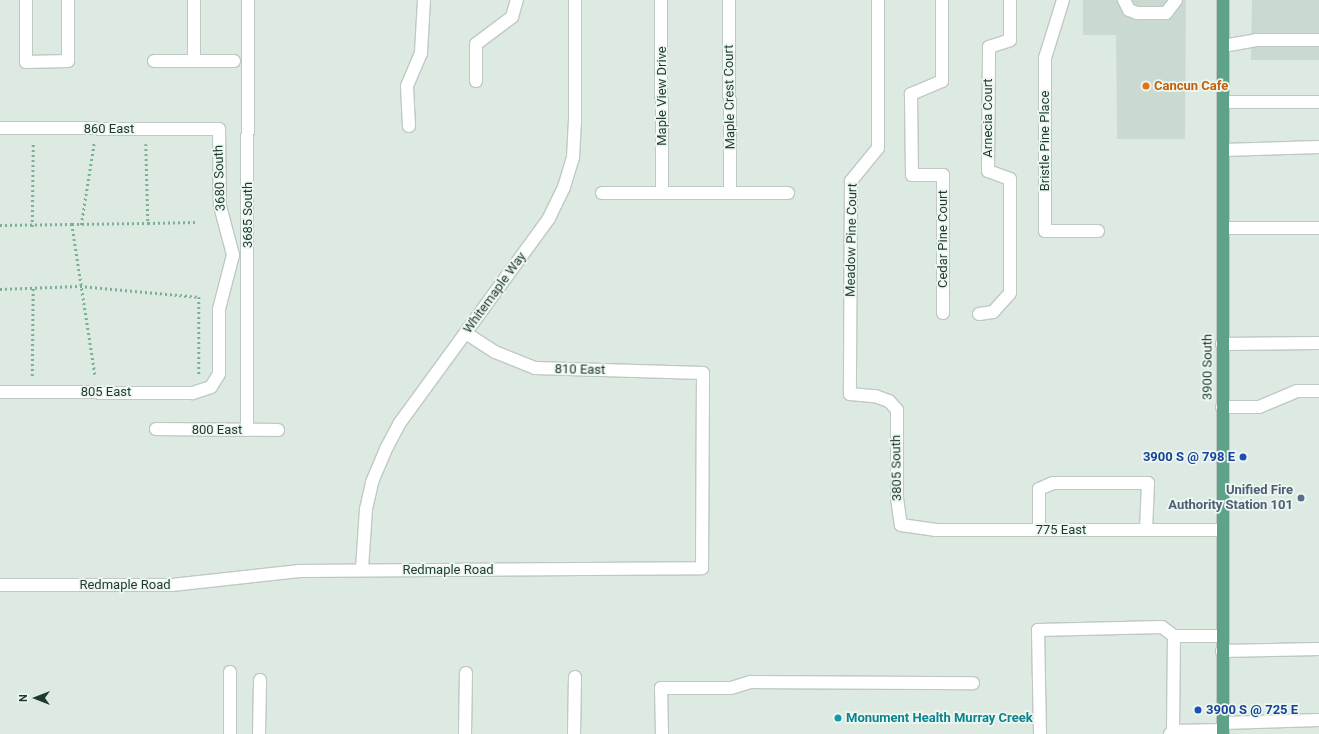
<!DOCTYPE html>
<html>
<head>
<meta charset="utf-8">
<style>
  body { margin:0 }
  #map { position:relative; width:1319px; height:734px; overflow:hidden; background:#ddeae2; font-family:Roboto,sans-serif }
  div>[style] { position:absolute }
  .built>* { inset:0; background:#cbdad1 }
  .path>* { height:2.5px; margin-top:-1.25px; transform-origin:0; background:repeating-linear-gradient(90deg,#7bb098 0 2px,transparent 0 5px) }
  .roads { filter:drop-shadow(1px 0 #c0c8c5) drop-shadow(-1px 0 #c0c8c5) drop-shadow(0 1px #c0c8c5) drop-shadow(0 -1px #c0c8c5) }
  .minor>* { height:12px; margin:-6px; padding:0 6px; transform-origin:6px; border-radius:6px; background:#fff }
  .major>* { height:12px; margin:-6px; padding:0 6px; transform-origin:6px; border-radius:6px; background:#5ea388 }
  .dots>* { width:11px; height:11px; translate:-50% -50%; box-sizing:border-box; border:2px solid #edf7f1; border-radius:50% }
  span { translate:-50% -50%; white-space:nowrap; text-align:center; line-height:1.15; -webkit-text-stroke:3.5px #edf7f1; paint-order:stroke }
  .food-label { font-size:13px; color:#c56008; font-weight:700 }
  .left { translate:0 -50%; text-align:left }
  .street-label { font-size:13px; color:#1e3a2f }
  .transit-label { font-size:13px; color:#164399; font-weight:700 }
  .right { translate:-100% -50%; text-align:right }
  .service-label { font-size:13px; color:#4e5e75; font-weight:700 }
  .culture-label { font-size:13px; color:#0d838f; font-weight:700 }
  .north { position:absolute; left:16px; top:678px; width:40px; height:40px; -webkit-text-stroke:3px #edf7f1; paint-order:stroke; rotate:270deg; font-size:11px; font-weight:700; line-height:16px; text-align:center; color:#1e3a2f }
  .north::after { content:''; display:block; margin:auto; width:14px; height:18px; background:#1e3a2f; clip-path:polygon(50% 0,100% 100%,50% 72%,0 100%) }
</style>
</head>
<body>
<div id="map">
  <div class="built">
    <div style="clip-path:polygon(1083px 0,1186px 0,1185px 139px,1117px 139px,1116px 35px,1083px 35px)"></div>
    <div style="clip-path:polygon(1252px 0,1319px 0,1319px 60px,1251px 60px)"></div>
  </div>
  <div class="path">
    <div style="left:146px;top:144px;width:79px;rotate:88.5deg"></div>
    <div style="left:148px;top:223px;width:50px;rotate:-1.1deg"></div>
    <div style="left:72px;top:224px;width:76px;rotate:-0.8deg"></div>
    <div style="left:0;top:225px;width:72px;rotate:-0.8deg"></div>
    <div style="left:72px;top:224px;width:153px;rotate:81.3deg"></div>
    <div style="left:81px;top:225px;width:83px;rotate:-81deg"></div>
    <div style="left:32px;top:227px;width:84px;rotate:-89.3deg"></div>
    <div style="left:0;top:289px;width:80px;rotate:-2.1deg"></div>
    <div style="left:80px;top:286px;width:120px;rotate:5.3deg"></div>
    <div style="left:199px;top:297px;width:78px;rotate:90deg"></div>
    <div style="left:32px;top:376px;width:89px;rotate:-89.4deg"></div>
  </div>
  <div class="roads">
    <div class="minor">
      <div style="left:26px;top:0;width:62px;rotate:90deg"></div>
      <div style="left:26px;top:62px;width:42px;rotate:-1.4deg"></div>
      <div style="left:68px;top:61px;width:61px;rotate:-90deg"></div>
      <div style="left:661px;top:0;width:193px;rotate:89.7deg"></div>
      <div style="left:729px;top:0;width:193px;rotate:89.7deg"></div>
      <div style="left:878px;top:0;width:148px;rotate:90deg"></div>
      <div style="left:878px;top:148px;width:43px;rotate:129.3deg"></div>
      <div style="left:851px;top:181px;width:213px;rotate:90.3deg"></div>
      <div style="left:850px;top:394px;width:25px;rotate:5deg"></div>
      <div style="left:875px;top:396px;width:15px;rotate:20deg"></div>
      <div style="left:889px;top:401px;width:12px;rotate:48deg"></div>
      <div style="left:897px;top:410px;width:88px;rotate:90deg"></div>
      <div style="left:897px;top:498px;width:27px;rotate:82deg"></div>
      <div style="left:901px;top:525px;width:34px;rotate:8deg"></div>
      <div style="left:935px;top:530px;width:287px"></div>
      <div style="left:942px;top:0;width:81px;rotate:90deg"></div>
      <div style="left:942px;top:81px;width:34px;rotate:157deg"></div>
      <div style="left:911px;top:94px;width:81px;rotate:89.3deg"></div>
      <div style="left:912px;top:175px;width:31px"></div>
      <div style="left:943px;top:175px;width:138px;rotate:90deg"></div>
      <div style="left:1063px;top:0;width:61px;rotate:107.2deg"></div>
      <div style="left:1045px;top:58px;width:173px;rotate:90deg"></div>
      <div style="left:1045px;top:231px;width:53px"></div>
      <div style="left:1124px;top:0;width:11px;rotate:63deg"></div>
      <div style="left:1129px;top:10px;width:9px;rotate:21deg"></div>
      <div style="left:1137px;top:13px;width:29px"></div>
      <div style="left:1166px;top:13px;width:16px;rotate:-52deg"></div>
      <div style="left:1223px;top:46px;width:34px;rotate:-10deg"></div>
      <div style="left:1256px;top:40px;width:63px"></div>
      <div style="left:154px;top:61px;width:80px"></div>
      <div style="left:194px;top:61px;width:61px;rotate:-90deg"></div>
      <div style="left:476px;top:81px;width:37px;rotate:-90deg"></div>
      <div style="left:476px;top:44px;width:45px;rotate:-36.9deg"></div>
      <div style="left:512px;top:17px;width:18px;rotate:-74deg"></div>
      <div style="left:1223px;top:102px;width:96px"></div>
      <div style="left:409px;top:126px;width:40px;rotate:-92.9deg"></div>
      <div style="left:407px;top:86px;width:36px;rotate:-67deg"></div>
      <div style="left:421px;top:53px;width:53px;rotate:-86.8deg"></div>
      <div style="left:0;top:128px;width:219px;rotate:0.3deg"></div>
      <div style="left:219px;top:129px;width:77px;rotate:89.3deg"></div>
      <div style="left:220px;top:206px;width:51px;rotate:75.1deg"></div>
      <div style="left:233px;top:255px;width:56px;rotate:104.5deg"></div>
      <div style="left:219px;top:309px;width:65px;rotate:90deg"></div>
      <div style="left:219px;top:374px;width:15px;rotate:122deg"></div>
      <div style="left:211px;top:387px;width:20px;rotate:162deg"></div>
      <div style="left:192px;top:393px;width:192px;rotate:-179.7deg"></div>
      <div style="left:1223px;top:150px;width:96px;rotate:-1.8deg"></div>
      <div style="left:602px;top:193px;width:186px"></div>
      <div style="left:1223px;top:228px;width:96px"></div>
      <div style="left:979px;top:314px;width:14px;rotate:-8deg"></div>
      <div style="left:993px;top:312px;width:25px;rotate:-48deg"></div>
      <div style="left:1010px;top:293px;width:114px;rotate:-90deg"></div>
      <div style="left:1010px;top:179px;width:23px;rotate:-160deg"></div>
      <div style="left:988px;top:171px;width:124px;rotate:-89.5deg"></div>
      <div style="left:989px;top:47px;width:22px;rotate:-18deg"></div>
      <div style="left:1010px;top:40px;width:40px;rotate:-90deg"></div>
      <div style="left:1222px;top:344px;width:97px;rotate:-0.6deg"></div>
      <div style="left:1222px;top:407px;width:37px"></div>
      <div style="left:1259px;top:407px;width:41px;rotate:-22.8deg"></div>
      <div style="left:1297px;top:391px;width:22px"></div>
      <div style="left:156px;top:429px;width:122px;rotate:0.5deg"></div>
      <div style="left:247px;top:430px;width:430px;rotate:-89.9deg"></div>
      <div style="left:1039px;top:530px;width:41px;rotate:-90deg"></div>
      <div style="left:1039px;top:489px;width:15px;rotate:-23deg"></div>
      <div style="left:1053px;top:483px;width:95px"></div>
      <div style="left:1148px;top:483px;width:47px;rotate:92.4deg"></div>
      <div style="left:362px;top:569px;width:60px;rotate:-86.2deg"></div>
      <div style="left:366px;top:509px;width:28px;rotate:-77deg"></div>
      <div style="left:372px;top:482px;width:38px;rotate:-67deg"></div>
      <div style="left:387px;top:447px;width:26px;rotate:-62deg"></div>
      <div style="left:399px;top:424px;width:255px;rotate:-53.9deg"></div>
      <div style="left:549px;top:218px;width:34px;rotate:-64deg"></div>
      <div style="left:564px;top:187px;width:30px;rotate:-73deg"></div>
      <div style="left:573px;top:158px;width:36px;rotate:-87deg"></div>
      <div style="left:575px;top:122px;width:122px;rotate:-90deg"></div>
      <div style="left:0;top:585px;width:172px"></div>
      <div style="left:172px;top:585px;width:128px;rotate:-6.3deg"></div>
      <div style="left:299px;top:571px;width:403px;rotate:-0.4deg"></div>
      <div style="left:702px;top:568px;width:195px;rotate:-89.7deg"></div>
      <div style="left:703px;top:373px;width:168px;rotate:-178.3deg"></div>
      <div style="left:535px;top:368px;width:43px;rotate:-158.2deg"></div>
      <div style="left:495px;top:352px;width:35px;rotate:-147deg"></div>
      <div style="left:1222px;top:651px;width:97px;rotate:-1.2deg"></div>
      <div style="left:1223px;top:723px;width:96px;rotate:-1.8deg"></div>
      <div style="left:1173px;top:731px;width:95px;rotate:-89.4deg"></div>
      <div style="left:230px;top:734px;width:62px;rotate:-90deg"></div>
      <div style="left:259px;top:734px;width:54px;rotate:-88.9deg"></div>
      <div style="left:465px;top:734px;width:61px;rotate:-89.1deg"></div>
      <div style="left:574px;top:734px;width:57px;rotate:-89deg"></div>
      <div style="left:662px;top:734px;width:46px;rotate:-91.2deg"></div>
      <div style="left:661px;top:688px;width:70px"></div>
      <div style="left:731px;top:688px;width:21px;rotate:-17deg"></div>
      <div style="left:751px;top:682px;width:222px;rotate:0.3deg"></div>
      <div style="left:1040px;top:734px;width:104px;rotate:-91.1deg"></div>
      <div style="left:1038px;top:630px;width:124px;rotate:-1.4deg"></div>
      <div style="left:1162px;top:627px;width:15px;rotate:37deg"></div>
      <div style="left:1174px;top:636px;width:48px"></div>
      <div style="left:1170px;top:734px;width:4px;rotate:-45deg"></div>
      <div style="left:1173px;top:731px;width:50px;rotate:-1.1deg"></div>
    </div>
    <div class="major">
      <div style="left:1223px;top:0;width:734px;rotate:90deg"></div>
    </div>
  </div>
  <div class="dots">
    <div style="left:1146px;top:86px;background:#e8710a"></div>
    <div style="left:1243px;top:457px;background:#1a4fb4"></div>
    <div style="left:1301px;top:498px;background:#5c6f8a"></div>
    <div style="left:1198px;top:710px;background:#1a4fb4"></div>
    <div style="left:838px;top:718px;background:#0f9aa8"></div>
  </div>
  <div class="food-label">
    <span class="left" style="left:1154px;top:86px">Cancun Cafe</span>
  </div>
  <div class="street-label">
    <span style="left:662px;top:96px;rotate:-90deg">Maple View Drive</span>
    <span style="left:730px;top:97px;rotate:-91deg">Maple Crest Court</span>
    <span style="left:988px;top:118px;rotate:-90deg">Arnecia Court</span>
    <span style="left:109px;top:129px">860 East</span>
    <span style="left:1045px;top:141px;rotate:-90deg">Bristle Pine Place</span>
    <span style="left:220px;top:178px;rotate:-92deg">3680 South</span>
    <span style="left:248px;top:215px;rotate:-90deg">3685 South</span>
    <span style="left:943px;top:239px;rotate:-90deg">Cedar Pine Court</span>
    <span style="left:852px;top:240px;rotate:-89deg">Meadow Pine Court</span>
    <span style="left:495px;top:293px;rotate:-54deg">Whitemaple Way</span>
    <span style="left:1208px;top:367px;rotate:-90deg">3900 South</span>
    <span style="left:580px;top:370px;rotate:1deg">810 East</span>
    <span style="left:106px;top:392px">805 East</span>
    <span style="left:217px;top:430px">800 East</span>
    <span style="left:897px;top:468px;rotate:-91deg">3805 South</span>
    <span style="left:1061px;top:530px">775 East</span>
    <span style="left:448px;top:570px">Redmaple Road</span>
    <span style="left:125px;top:585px">Redmaple Road</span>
  </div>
  <div class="transit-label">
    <span class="right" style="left:1235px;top:457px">3900 S @ 798 E</span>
    <span class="left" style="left:1206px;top:710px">3900 S @ 725 E</span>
  </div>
  <div class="service-label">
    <span class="right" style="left:1293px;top:498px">Unified Fire<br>Authority Station 101</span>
  </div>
  <div class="culture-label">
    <span class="left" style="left:846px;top:718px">Monument Health Murray Creek</span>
  </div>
  <div class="north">N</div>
</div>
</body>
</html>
